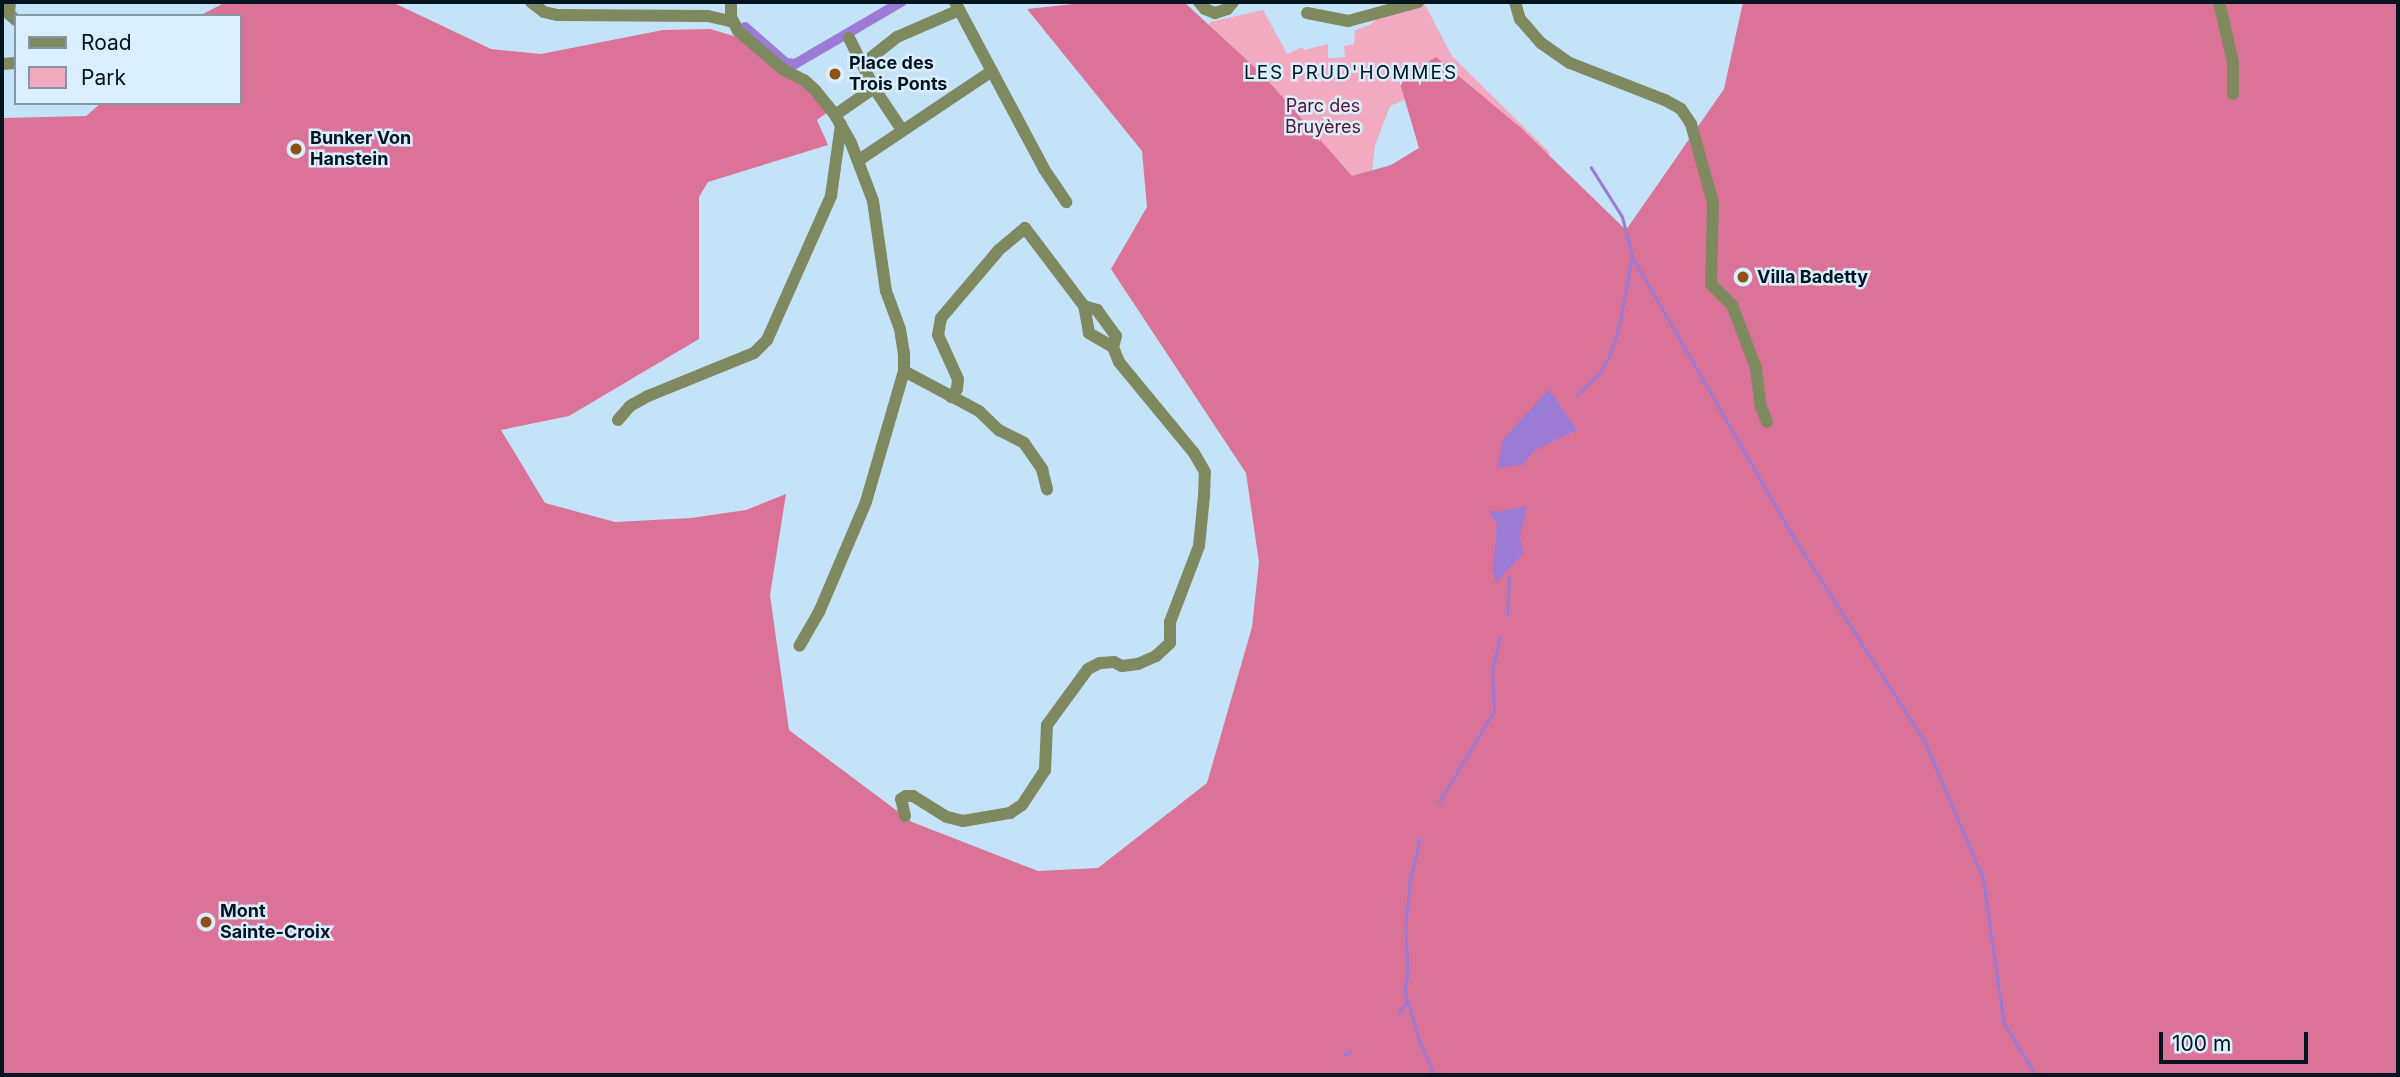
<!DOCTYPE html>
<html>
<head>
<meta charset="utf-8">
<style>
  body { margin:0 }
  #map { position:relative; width:2400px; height:1077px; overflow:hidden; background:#c4e3f8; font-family:Inter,sans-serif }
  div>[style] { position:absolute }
  .green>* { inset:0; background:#f1aac0 }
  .forest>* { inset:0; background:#db7398 }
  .water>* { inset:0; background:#9b7bd5 }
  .stream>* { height:2.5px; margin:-1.25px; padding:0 1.25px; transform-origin:1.25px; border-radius:1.25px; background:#9b7bd5 }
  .canal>* { height:10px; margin:-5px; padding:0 5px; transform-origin:5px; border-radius:5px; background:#9b7bd5 }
  .minor>* { height:12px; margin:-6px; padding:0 6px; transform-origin:6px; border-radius:6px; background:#7f895f }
  .dots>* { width:19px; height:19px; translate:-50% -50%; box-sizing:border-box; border:4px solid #daeefd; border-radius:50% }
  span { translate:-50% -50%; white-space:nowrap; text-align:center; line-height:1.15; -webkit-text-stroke:5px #daeefd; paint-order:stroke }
  .poi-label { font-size:18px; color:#021420; font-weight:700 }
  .left { translate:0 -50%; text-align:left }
  .park-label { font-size:18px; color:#53122e }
  .neighbourhood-label { font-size:19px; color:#021420; letter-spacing:2px }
  .frame { position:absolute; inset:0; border:4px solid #021420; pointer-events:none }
  .legend { position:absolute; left:14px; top:14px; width:228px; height:91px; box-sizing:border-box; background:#daeefd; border:2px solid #8497a5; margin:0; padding:9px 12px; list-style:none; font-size:21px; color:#021420 }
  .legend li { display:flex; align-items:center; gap:14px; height:35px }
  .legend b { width:35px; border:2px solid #8497a5 }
  .scale { position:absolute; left:2159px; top:1032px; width:149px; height:32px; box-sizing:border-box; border:4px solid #021420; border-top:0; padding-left:9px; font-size:21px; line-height:24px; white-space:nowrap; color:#021420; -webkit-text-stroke:5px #daeefd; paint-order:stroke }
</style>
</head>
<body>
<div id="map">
  <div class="green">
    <div style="clip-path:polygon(1425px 5px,1452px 56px,1550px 153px,1523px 183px,1411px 97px,1390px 106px,1375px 146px,1366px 222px,1187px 63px,1210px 22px,1263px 10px,1287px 54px,1302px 47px,1304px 50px,1328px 44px,1328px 58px,1337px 58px,1345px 57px,1344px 46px,1354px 44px,1355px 30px,1370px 25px,1377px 18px)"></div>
  </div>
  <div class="forest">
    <div style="clip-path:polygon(226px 2px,392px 2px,491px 49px,541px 54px,663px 30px,710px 29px,737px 37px,805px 88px,828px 112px,817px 120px,828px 145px,708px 182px,699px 197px,699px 339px,569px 416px,501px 430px,545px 503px,615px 522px,691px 518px,746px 510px,786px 494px,770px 595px,789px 730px,912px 822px,1038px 871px,1098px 868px,1207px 783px,1252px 627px,1259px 562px,1246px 473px,1111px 269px,1147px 207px,1142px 151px,1027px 9px,1092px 2px,1184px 2px,1263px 75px,1352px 176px,1391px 165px,1419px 148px,1399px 80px,1436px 57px,1521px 128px,1626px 230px,1724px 89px,1743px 2px,2398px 2px,2398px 1075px,2px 1075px,2px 118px,86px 116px,101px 103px,240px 103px,240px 16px,199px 16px)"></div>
  </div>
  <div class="water">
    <div style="clip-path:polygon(1549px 389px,1577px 430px,1535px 450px,1522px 465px,1497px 468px,1503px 439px)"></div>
    <div style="clip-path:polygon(1527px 506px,1520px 537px,1523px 553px,1496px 583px,1493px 570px,1497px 524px,1488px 510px,1496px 512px)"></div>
  </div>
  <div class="stream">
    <div style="left:1632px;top:256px;width:323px;rotate:60.1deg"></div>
    <div style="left:1793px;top:536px;width:245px;rotate:57.3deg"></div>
    <div style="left:1925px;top:742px;width:147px;rotate:66.8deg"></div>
    <div style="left:1983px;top:877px;width:148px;rotate:81.8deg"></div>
    <div style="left:2004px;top:1023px;width:61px;rotate:58.4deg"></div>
    <div style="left:1577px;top:395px;width:34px;rotate:-45deg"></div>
    <div style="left:1601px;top:371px;width:21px;rotate:-62deg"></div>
    <div style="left:1611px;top:352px;width:31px;rotate:-73deg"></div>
    <div style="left:1620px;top:322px;width:67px;rotate:-79.7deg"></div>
    <div style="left:1632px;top:256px;width:40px;rotate:-104.4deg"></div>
    <div style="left:1622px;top:217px;width:58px;rotate:-122.3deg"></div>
    <div style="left:1507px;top:615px;width:38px;rotate:-87deg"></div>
    <div style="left:1439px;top:802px;width:106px;rotate:-58.9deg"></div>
    <div style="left:1494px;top:711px;width:40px;rotate:-92.9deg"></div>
    <div style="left:1492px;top:671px;width:35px;rotate:-77deg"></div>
    <div style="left:1420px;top:839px;width:44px;rotate:103.1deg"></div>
    <div style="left:1410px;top:882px;width:45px;rotate:95.1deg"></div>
    <div style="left:1406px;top:927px;width:48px;rotate:87.6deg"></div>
    <div style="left:1408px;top:975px;width:16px;rotate:101deg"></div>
    <div style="left:1405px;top:991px;width:53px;rotate:73.6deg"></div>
    <div style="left:1420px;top:1042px;width:36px;rotate:66deg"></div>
    <div style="left:1398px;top:1014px;width:14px;rotate:-56deg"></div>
    <div style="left:1343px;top:1055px;width:7px;rotate:-27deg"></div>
  </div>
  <div class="canal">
    <div style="left:745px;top:27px;width:55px;rotate:41.3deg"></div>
    <div style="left:786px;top:63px;width:9px;rotate:6deg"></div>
    <div style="left:795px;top:64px;width:123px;rotate:-30.3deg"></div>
  </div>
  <div class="minor">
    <div style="left:10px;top:2px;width:12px;rotate:95deg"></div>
    <div style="left:9px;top:14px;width:9px;rotate:41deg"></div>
    <div style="left:531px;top:2px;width:16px;rotate:38deg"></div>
    <div style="left:544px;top:12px;width:13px;rotate:13deg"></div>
    <div style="left:557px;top:15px;width:151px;rotate:0.4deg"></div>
    <div style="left:708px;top:16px;width:26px;rotate:13deg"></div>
    <div style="left:731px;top:2px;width:15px;rotate:90deg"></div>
    <div style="left:731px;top:17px;width:16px;rotate:63deg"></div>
    <div style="left:738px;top:31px;width:60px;rotate:40.3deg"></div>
    <div style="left:784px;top:70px;width:22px;rotate:27deg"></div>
    <div style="left:804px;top:80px;width:15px;rotate:42deg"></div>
    <div style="left:815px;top:90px;width:32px;rotate:51deg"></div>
    <div style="left:835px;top:115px;width:32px;rotate:60deg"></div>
    <div style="left:851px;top:143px;width:62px;rotate:69.2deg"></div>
    <div style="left:873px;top:201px;width:91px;rotate:81.8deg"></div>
    <div style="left:886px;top:291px;width:40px;rotate:69.8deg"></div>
    <div style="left:900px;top:329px;width:24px;rotate:81deg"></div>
    <div style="left:904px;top:353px;width:18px;rotate:90deg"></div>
    <div style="left:904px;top:371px;width:136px;rotate:106.2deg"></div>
    <div style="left:866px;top:502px;width:120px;rotate:113.1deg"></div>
    <div style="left:819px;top:612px;width:39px;rotate:120deg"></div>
    <div style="left:955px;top:2px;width:189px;rotate:61.9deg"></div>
    <div style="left:1044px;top:169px;width:40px;rotate:56deg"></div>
    <div style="left:1199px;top:2px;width:9px;rotate:49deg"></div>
    <div style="left:1205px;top:9px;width:11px;rotate:22deg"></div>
    <div style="left:1215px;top:13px;width:13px;rotate:-18deg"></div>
    <div style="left:1227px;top:9px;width:9px;rotate:-49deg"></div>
    <div style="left:1515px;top:2px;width:18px;rotate:74deg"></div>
    <div style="left:1520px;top:19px;width:32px;rotate:49deg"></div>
    <div style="left:1541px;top:43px;width:35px;rotate:35deg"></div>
    <div style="left:1570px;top:63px;width:102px;rotate:21.3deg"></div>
    <div style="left:1665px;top:100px;width:18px;rotate:29deg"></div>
    <div style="left:1681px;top:109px;width:18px;rotate:56deg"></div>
    <div style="left:1691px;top:124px;width:82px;rotate:74.4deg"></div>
    <div style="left:1713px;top:203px;width:81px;rotate:91.4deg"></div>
    <div style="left:1711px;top:284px;width:30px;rotate:45deg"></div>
    <div style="left:1732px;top:305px;width:67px;rotate:69.1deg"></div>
    <div style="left:1756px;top:368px;width:39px;rotate:83deg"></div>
    <div style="left:1761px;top:407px;width:16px;rotate:68deg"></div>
    <div style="left:2219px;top:2px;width:62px;rotate:76.9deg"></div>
    <div style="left:2233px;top:62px;width:32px;rotate:90deg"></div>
    <div style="left:1307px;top:13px;width:42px;rotate:11deg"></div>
    <div style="left:1348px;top:21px;width:73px;rotate:-15.2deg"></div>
    <div style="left:849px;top:38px;width:56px;rotate:63.4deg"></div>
    <div style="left:874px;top:88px;width:50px;rotate:56.3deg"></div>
    <div style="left:2px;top:64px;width:14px;rotate:-4deg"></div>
    <div style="left:863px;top:64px;width:43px;rotate:-38.5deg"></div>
    <div style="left:897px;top:37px;width:68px;rotate:-23.5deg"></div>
    <div style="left:835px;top:115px;width:47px;rotate:-34.7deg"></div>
    <div style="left:859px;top:160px;width:160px;rotate:-33.8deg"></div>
    <div style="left:1084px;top:306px;width:14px;rotate:17deg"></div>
    <div style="left:1097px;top:310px;width:32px;rotate:54deg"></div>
    <div style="left:1116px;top:336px;width:11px;rotate:105deg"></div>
    <div style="left:904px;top:371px;width:85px;rotate:28.1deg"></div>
    <div style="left:979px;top:411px;width:28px;rotate:44deg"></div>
    <div style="left:999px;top:430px;width:28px;rotate:27deg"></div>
    <div style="left:1024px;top:443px;width:32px;rotate:55deg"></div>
    <div style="left:1042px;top:469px;width:21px;rotate:76deg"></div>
    <div style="left:618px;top:420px;width:18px;rotate:-49deg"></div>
    <div style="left:630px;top:406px;width:21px;rotate:-29deg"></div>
    <div style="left:648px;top:396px;width:114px;rotate:-22.1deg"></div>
    <div style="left:754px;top:353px;width:18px;rotate:-45deg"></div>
    <div style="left:767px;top:340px;width:158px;rotate:-66deg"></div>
    <div style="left:831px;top:196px;width:72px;rotate:-82deg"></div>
    <div style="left:905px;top:816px;width:17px;rotate:-103deg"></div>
    <div style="left:901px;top:799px;width:6px;rotate:-31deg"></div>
    <div style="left:906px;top:796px;width:7px"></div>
    <div style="left:913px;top:796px;width:40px;rotate:32deg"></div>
    <div style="left:947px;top:817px;width:16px;rotate:14deg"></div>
    <div style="left:963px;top:821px;width:48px;rotate:-9.7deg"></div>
    <div style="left:1010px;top:813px;width:14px;rotate:-34deg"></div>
    <div style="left:1022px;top:805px;width:42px;rotate:-56.7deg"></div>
    <div style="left:1045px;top:770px;width:45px;rotate:-87.5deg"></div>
    <div style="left:1047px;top:725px;width:69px;rotate:-53.8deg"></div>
    <div style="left:1088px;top:669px;width:13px;rotate:-27deg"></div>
    <div style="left:1100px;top:663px;width:14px;rotate:-4deg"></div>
    <div style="left:1114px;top:662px;width:9px;rotate:27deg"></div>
    <div style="left:1122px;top:666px;width:16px;rotate:-7deg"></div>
    <div style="left:1138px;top:664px;width:20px;rotate:-24deg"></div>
    <div style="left:1156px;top:656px;width:19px;rotate:-43deg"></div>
    <div style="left:1170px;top:643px;width:21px;rotate:-90deg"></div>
    <div style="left:1170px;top:622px;width:81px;rotate:-69.1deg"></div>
    <div style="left:1199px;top:546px;width:50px;rotate:-84.3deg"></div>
    <div style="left:1204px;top:496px;width:24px;rotate:-88deg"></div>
    <div style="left:1205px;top:472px;width:22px;rotate:-120deg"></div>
    <div style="left:1194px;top:453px;width:118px;rotate:-129.5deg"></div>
    <div style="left:1119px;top:362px;width:16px;rotate:-112deg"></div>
    <div style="left:1113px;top:347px;width:28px;rotate:-150deg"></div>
    <div style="left:1089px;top:333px;width:27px;rotate:-100deg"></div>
    <div style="left:1084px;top:306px;width:98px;rotate:-127.1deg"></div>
    <div style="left:1025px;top:228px;width:35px;rotate:140deg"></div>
    <div style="left:998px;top:251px;width:88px;rotate:130.4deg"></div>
    <div style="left:941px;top:318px;width:17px;rotate:100deg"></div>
    <div style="left:938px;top:335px;width:48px;rotate:65.6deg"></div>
    <div style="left:958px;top:379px;width:10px;rotate:96deg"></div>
    <div style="left:957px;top:389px;width:10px;rotate:127deg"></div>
  </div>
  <div class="dots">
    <div style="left:835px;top:74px;background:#8e5014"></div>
    <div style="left:296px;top:149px;background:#8e5014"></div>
    <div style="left:1743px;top:277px;background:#8e5014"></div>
    <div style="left:206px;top:922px;background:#8e5014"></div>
  </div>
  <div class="poi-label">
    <span class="left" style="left:849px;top:74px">Place des<br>Trois Ponts</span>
    <span class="left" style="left:310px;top:149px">Bunker Von<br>Hanstein</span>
    <span class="left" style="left:1757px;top:277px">Villa Badetty</span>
    <span class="left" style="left:220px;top:922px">Mont<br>Sainte-Croix</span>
  </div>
  <div class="park-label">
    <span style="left:1323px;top:117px">Parc des<br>Bruyères</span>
  </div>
  <div class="neighbourhood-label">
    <span style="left:1351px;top:73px">LES PRUD'HOMMES</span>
  </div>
  <div class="frame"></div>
  <ul class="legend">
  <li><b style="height:9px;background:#7f895f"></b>Road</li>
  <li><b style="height:19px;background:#f1aac0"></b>Park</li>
  </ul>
  <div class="scale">100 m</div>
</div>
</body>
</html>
